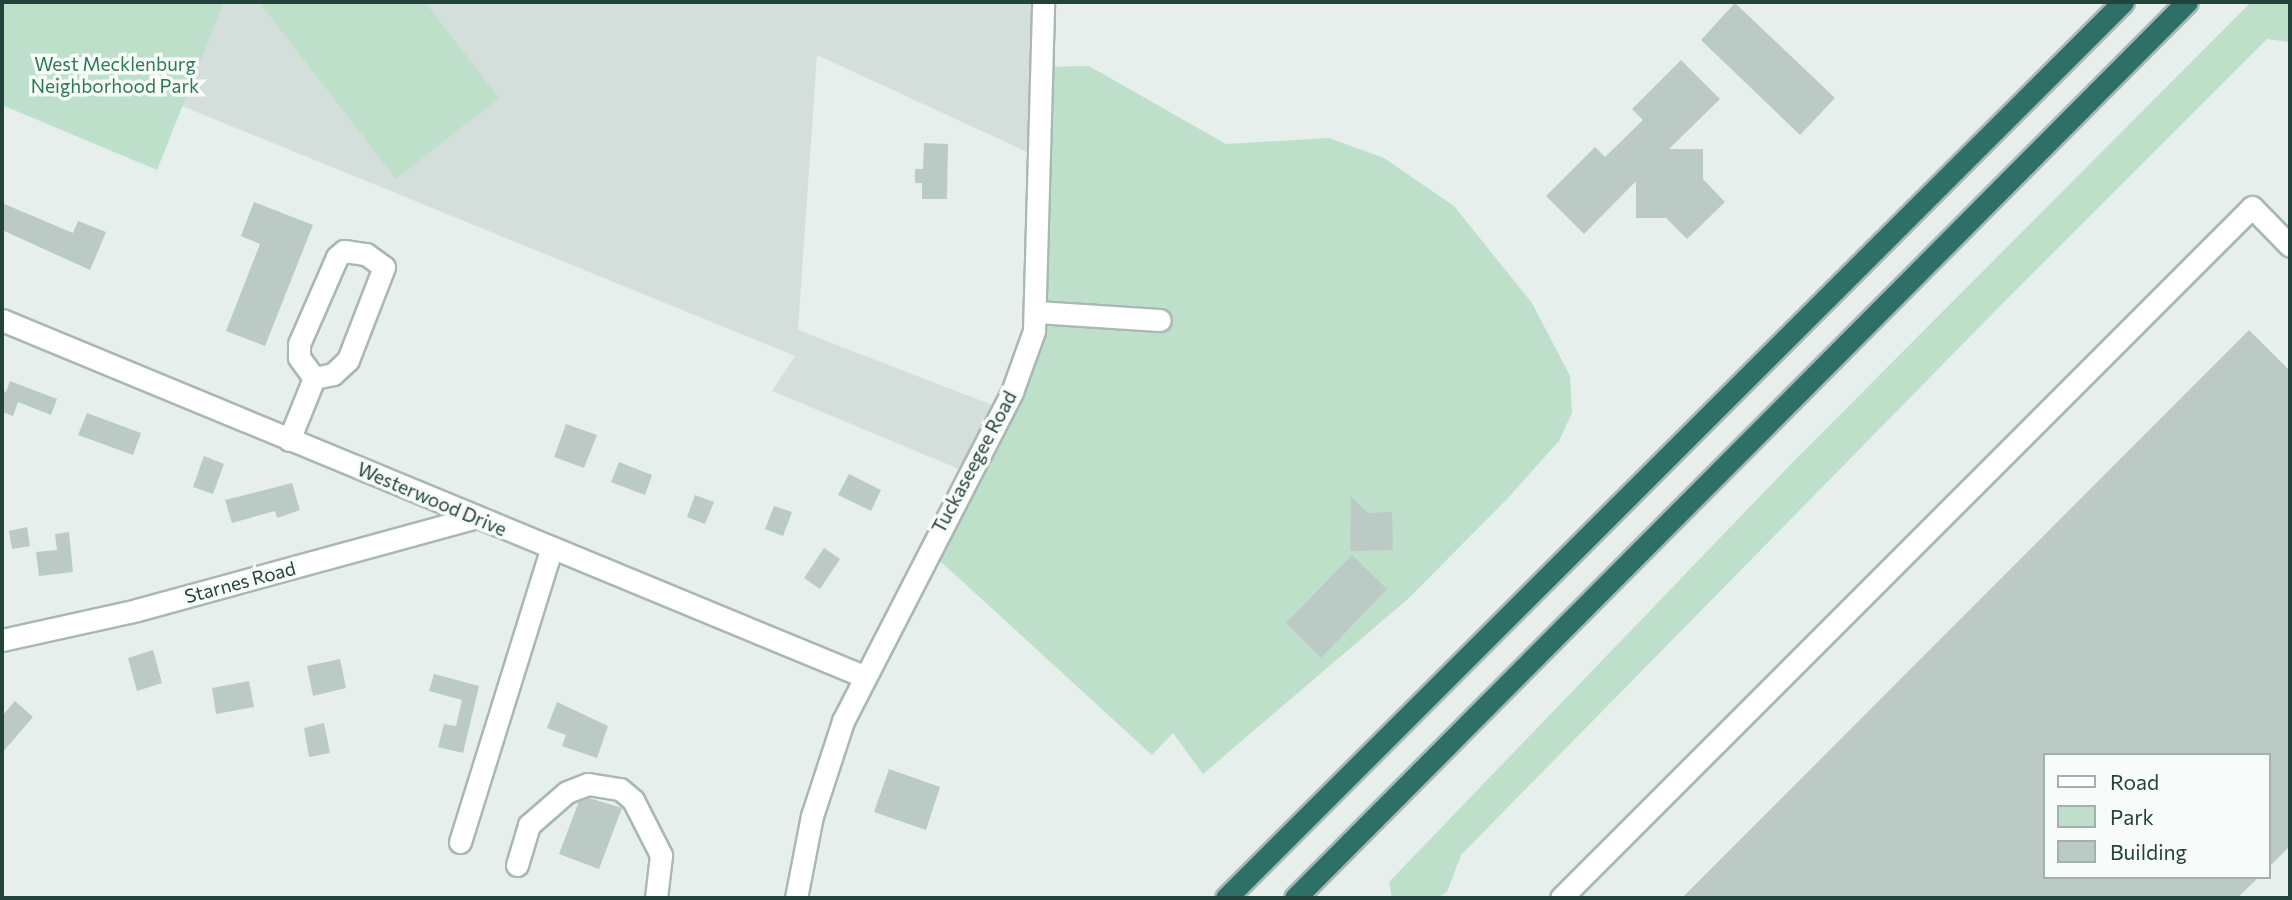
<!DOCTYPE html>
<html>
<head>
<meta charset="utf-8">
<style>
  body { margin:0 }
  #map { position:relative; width:2292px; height:900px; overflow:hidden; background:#e6efec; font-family:Commissioner,sans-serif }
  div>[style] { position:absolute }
  .built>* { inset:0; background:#d4dfdb }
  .green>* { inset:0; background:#bee0ca }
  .building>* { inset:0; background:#bbcac5 }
  .roads { filter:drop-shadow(2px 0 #a8b8b4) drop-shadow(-2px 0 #a8b8b4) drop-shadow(0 2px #a8b8b4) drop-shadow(0 -2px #a8b8b4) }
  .minor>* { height:21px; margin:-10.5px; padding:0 10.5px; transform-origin:10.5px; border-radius:10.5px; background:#fff }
  .highway>* { height:21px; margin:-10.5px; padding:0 10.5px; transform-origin:10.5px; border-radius:10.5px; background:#2e6f67 }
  span { translate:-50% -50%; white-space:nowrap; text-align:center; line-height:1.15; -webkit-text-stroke:7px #f7fbf9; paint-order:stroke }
  .park-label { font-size:19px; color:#2c7a51 }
  .street-label { font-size:19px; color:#24423c }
  .frame { position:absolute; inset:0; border:4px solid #24423c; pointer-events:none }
  .legend { position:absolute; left:2043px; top:753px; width:228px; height:126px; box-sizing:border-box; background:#f7fbf9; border:2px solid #a3b1ad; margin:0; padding:9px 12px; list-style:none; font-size:21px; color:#24423c }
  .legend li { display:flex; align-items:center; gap:14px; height:35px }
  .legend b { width:35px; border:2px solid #a3b1ad }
</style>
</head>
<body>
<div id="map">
  <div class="built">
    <div style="clip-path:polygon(224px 2px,1040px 2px,1038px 157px,817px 55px,798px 330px,1000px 408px,966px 472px,772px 391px,795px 356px,182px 106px)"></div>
  </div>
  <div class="green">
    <div style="clip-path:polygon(2px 2px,224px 2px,157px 170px,2px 105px)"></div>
    <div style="clip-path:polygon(259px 2px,425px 2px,499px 98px,396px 179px)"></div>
    <div style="clip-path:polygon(2251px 2px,2290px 2px,2290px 42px,2267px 39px,2004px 302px,1461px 855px,1447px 892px,1437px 898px,1392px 898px,1389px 882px,1791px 464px)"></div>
    <div style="clip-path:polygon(1089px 66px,1226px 144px,1329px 138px,1384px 158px,1454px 206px,1532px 303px,1570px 376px,1572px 413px,1559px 441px,1507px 499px,1409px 598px,1203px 774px,1173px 733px,1152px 755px,928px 550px,1034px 331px,1042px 67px)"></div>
  </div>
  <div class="building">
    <div style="clip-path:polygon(1735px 3px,1835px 98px,1800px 135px,1701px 40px)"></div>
    <div style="clip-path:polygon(1681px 60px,1720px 99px,1669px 149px,1703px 149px,1703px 179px,1725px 202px,1687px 239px,1666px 218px,1636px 218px,1636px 181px,1584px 234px,1546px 196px,1595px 147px,1605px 157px,1643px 120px,1632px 109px)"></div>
    <div style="clip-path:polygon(924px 143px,948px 144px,947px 199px,922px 199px,922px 183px,915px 183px,915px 169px,923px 169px)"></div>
    <div style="clip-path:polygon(254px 202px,313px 225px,265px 346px,226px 331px,260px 244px,241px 236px)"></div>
    <div style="clip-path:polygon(2px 203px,73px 233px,78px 221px,106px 232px,90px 270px,2px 230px)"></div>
    <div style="clip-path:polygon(2249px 330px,2290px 371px,2290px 846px,2269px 867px,2269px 755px,2045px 755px,2045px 877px,2259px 877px,2237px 898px,1682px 898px)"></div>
    <div style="clip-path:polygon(10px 381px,57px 399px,51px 415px,18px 402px,13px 416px,2px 412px,2px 390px,6px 392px)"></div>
    <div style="clip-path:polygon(87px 413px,141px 433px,133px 455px,78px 435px)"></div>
    <div style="clip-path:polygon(566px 424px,597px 435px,584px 468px,554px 457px)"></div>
    <div style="clip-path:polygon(204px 456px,224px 464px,213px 494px,193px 487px)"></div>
    <div style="clip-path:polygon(619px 462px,652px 475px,645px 495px,611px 482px)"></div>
    <div style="clip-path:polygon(849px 474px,881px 490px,871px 511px,838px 495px)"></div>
    <div style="clip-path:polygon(292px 483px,300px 510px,277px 518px,275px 511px,232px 523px,225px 500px)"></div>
    <div style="clip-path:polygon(695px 495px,714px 502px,705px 524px,687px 517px)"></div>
    <div style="clip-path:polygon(1351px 497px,1368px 513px,1392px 512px,1393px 550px,1350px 551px)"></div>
    <div style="clip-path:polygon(774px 506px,792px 512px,783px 536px,765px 529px)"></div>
    <div style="clip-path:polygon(27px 527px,30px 546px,12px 549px,9px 531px)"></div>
    <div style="clip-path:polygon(69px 532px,73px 572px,39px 576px,36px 552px,57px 550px,55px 534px)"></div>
    <div style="clip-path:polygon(824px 548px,840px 559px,820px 589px,804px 578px)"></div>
    <div style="clip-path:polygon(1352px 555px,1387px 589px,1321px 658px,1286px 623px)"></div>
    <div style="clip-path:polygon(153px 650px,162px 683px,137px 691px,128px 658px)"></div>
    <div style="clip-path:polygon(340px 659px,346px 688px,313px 696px,307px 666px)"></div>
    <div style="clip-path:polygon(434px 674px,479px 686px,463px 753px,438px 747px,444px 724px,456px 726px,462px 700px,429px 691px)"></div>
    <div style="clip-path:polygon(249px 681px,254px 707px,216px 714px,212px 688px)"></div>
    <div style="clip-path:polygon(15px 701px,33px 717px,2px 753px,2px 716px)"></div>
    <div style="clip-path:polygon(557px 702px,608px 726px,597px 758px,562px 746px,566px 735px,547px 728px)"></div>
    <div style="clip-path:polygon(324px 723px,330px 753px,309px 757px,304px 728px)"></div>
    <div style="clip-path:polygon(889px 769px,940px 787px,926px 830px,874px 812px)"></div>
    <div style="clip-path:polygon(589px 798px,622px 808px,599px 869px,559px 854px,579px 801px)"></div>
  </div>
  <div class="roads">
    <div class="minor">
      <div style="left:1036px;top:312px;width:124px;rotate:3.7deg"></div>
      <div style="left:2px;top:320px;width:932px;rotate:22.46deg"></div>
      <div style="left:289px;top:440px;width:67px;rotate:-68deg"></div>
      <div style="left:314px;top:378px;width:26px;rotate:-126deg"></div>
      <div style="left:299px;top:357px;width:13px;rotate:-90deg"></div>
      <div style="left:299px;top:344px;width:95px;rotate:-66.4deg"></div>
      <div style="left:337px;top:257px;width:9px;rotate:-41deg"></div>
      <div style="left:344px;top:251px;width:22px;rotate:8deg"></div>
      <div style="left:366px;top:254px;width:22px;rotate:36deg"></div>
      <div style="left:384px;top:267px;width:100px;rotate:111.2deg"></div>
      <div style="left:348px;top:360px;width:21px;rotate:137deg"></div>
      <div style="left:333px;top:374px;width:19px;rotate:168deg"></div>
      <div style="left:2px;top:640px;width:138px;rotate:-12.5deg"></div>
      <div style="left:137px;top:610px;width:352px;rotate:-15.3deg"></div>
      <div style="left:460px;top:842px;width:307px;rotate:-72.7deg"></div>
      <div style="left:517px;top:865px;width:42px;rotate:-73.3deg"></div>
      <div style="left:529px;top:825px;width:50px;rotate:-41deg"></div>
      <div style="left:567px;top:792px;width:22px;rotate:-21deg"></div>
      <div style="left:588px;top:784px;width:32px;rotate:9deg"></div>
      <div style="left:620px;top:789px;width:17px;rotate:40deg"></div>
      <div style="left:633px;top:800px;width:62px;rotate:63deg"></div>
      <div style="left:661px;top:855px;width:43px;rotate:96.6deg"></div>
      <div style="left:796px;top:898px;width:84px;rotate:-79deg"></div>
      <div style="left:812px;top:816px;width:100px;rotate:-71.9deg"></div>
      <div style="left:843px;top:721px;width:370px;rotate:-62.8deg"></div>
      <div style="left:1012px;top:392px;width:65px;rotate:-70.2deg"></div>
      <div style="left:1034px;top:331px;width:329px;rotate:-88.4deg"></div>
      <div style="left:1561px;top:898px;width:977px;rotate:-45deg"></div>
      <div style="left:2252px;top:207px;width:54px;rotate:45.7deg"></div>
    </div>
    <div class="highway">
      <div style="left:1226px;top:898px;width:1268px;rotate:-44.97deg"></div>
      <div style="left:1295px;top:898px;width:1264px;rotate:-45.13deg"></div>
    </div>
  </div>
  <div class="park-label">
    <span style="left:115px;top:75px">West Mecklenburg<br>Neighborhood Park</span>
  </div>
  <div class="street-label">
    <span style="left:974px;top:462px;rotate:-62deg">Tuckaseegee Road</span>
    <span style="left:432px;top:499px;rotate:23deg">Westerwood Drive</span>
    <span style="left:240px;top:582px;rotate:-15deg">Starnes Road</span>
  </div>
  <div class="frame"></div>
  <ul class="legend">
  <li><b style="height:9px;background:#fff"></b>Road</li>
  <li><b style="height:19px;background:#bee0ca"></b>Park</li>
  <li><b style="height:19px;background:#bbcac5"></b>Building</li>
  </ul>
</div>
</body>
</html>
